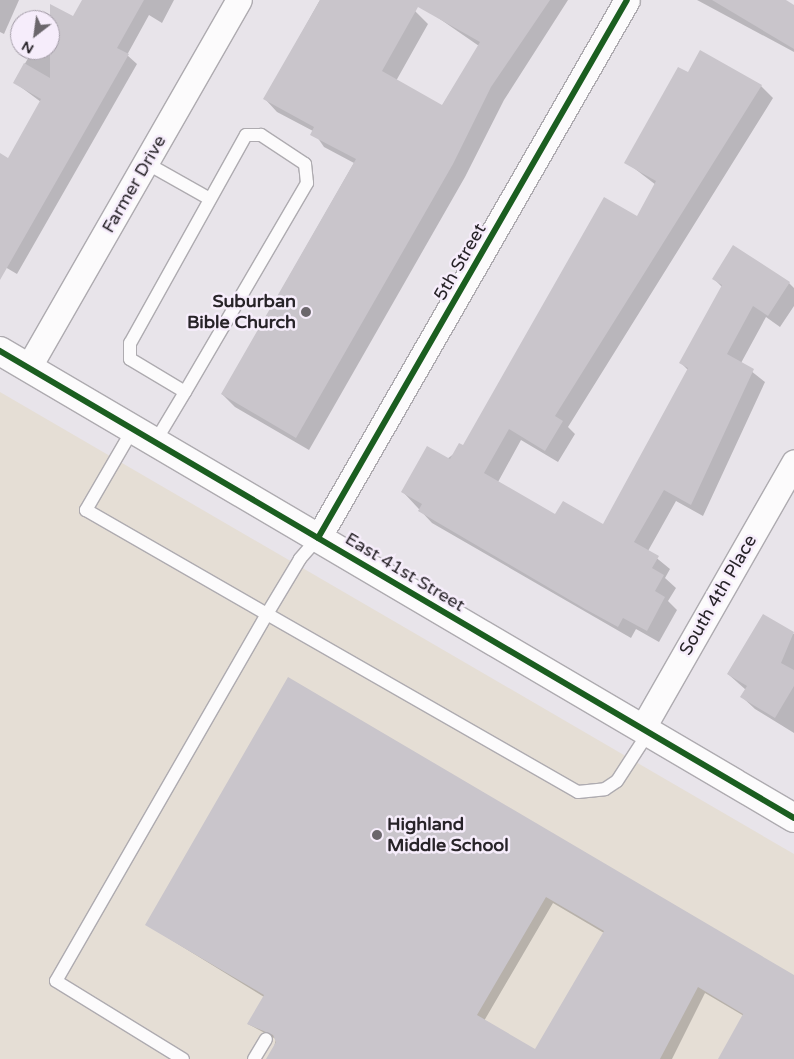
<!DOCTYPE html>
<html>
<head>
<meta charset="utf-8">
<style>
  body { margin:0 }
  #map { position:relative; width:794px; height:1059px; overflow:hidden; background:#e8e4ea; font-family:"Varela Round",sans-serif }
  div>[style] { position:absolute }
  .education>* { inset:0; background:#e5ded5 }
  .shadow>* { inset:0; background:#0003 }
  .building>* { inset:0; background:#c9c5cb }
  .roads { filter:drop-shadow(1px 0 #aeabb0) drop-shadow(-1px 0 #aeabb0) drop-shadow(0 1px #aeabb0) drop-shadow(0 -1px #aeabb0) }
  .service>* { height:12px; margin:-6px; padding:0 6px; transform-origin:6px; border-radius:6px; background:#fcfbfc }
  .minor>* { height:25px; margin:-12.5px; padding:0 12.5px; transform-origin:12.5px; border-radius:12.5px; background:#fcfbfc }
  .tertiary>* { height:28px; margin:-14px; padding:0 14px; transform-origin:14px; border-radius:14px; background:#fcfbfc }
  .cycleway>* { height:6px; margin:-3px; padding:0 3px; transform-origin:3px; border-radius:3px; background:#1b5e20 }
  .dots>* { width:14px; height:14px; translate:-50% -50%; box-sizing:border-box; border:2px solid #f6edfb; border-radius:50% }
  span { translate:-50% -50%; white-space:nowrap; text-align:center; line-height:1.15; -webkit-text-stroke:5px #f6edfb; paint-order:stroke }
  .street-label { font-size:18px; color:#272328 }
  .poi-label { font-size:18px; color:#272328; font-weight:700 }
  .right { translate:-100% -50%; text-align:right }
  .left { translate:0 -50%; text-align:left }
  .north { position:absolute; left:10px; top:10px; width:50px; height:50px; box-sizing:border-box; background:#f6edfb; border:1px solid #a39ca7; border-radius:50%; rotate:210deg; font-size:14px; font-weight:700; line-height:20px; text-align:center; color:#272328 }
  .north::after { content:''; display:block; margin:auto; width:18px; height:22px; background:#6b676c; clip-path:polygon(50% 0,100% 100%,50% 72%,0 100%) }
</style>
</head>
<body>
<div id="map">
  <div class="education">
    <div style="clip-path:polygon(0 392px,794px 854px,794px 1059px,0 1059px)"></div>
  </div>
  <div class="shadow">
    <div style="clip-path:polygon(0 0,19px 0,4px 34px,0 32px)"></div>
    <div style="clip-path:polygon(83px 0,174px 0,162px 23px,149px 15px,127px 55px,137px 64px,17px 274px,0 264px,0 155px,9px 160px,41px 102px,14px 82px,33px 50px,50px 50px,50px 20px,56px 9px,73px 18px)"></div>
    <div style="clip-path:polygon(320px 0,397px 0,415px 11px,428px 24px,396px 81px,442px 106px,479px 46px,437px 17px,447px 0,568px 0,504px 100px,465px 177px,309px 450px,235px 407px,222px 394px,354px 163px,324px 147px,313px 131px,277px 112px,265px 99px)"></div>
    <div style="clip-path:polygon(697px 0,783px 0,794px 6px,794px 52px)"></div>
    <div style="clip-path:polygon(688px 74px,761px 86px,773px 98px,568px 427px,575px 434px,558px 462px,521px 440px,498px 482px,556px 516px,604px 525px,688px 370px,681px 363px,722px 287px,713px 278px,789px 283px,794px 288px,794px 306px,780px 327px,766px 317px,741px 363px,765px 382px,703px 516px,676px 501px,648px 551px,670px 569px,665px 578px,676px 588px,668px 601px,677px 610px,659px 642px,636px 629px,631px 638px,432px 523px,403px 492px,463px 447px,638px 218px,656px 185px,626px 162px)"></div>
    <div style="clip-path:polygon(763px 616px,794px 634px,794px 733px,755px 709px,742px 697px,746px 690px,728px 674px)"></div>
    <div style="clip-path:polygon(evenodd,289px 679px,794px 976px,794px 1059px,719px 1059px,744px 1016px,705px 993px,672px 1059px,271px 1059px,276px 1039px,248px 1024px,264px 997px,147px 925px,289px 679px,553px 903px,604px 933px,535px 1051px,484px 1021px,553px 903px)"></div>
  </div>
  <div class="building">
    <div style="clip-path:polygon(82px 0,144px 0,117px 48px,129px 54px,0 280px,0 153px,8px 158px,41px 99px,13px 83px,24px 63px,50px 78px,50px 4px,73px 16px)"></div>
    <div style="clip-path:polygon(evenodd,320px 0,550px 0,491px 87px,453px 164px,296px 438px,221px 394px,356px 159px,310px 135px,314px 127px,263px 99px,320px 0,418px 7px,480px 42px,442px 105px,382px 71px,418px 7px)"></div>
    <div style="clip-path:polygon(712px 0,786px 0,794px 5px,794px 49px)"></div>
    <div style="clip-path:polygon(700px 50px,762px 85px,555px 416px,563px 421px,545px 451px,509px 429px,484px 473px,555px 514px,563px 501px,603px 524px,688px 368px,679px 363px,722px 285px,712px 279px,733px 245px,790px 282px,768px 316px,753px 306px,727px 354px,754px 369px,691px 505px,664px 490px,634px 542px,659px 556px,652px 568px,664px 575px,655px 591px,665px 597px,647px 631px,623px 618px,618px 627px,585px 609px,418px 511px,422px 504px,401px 492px,427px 446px,450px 459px,459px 443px,463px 445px,604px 197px,637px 216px,656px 181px,624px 163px,678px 67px,688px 72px)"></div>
    <div style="clip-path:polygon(763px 614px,794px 632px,781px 663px,794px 670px,794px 686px,775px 718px,740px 697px,747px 686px,727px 674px)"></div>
    <div style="clip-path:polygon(evenodd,288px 677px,794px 975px,794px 1059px,718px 1059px,743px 1014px,698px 987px,660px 1059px,266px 1059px,276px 1042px,273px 1035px,247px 1024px,264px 995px,145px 925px,288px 677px,546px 897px,604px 931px,535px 1049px,477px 1015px,546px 897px)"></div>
  </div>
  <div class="roads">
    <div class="service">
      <div style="left:146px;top:163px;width:73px;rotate:29.4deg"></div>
      <div style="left:133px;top:429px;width:94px;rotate:120.1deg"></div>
      <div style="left:86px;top:510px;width:209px;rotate:29.9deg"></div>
      <div style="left:267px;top:614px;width:423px;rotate:119.9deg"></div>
      <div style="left:56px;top:981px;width:149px;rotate:31.6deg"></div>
      <div style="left:155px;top:442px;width:58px;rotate:-59deg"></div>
      <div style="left:185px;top:392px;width:242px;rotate:-59.7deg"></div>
      <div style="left:307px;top:183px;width:19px;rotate:-96deg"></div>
      <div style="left:305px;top:164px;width:53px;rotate:-146.6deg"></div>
      <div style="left:261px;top:135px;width:15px;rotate:180deg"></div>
      <div style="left:246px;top:135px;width:238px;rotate:119.1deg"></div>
      <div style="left:130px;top:343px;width:16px;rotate:90deg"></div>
      <div style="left:130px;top:359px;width:64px;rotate:31deg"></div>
      <div style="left:318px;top:538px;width:28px;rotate:131deg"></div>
      <div style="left:300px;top:559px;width:64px;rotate:121deg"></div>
      <div style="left:267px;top:614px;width:358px;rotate:29.8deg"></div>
      <div style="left:578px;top:792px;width:27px;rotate:-6deg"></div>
      <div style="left:605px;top:789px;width:14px;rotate:-34deg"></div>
      <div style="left:617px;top:781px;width:57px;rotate:-57.1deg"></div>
      <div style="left:254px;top:1059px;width:23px;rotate:-59deg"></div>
    </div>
    <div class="minor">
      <div style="left:28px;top:368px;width:424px;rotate:-60.2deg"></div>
      <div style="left:318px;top:538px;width:620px;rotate:-60.13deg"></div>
      <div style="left:642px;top:729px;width:307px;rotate:-60.3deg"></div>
    </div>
    <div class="tertiary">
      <div style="left:0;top:351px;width:921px;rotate:30.46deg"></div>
    </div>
  </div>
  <div class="cycleway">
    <div style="left:0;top:351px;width:921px;rotate:30.46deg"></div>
    <div style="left:318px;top:538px;width:620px;rotate:-60.13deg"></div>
  </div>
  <div class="dots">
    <div style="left:306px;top:312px;background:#6b676c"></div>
    <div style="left:377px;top:835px;background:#6b676c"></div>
  </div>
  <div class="street-label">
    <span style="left:134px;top:184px;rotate:-60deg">Farmer Drive</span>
    <span style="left:460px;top:262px;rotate:-60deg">5th Street</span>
    <span style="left:405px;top:572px;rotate:31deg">East 41st Street</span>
    <span style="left:718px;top:595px;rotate:-60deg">South 4th Place</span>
  </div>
  <div class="poi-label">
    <span class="right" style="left:296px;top:312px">Suburban<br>Bible Church</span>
    <span class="left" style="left:387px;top:835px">Highland<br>Middle School</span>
  </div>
  <div class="north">N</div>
</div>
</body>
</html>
